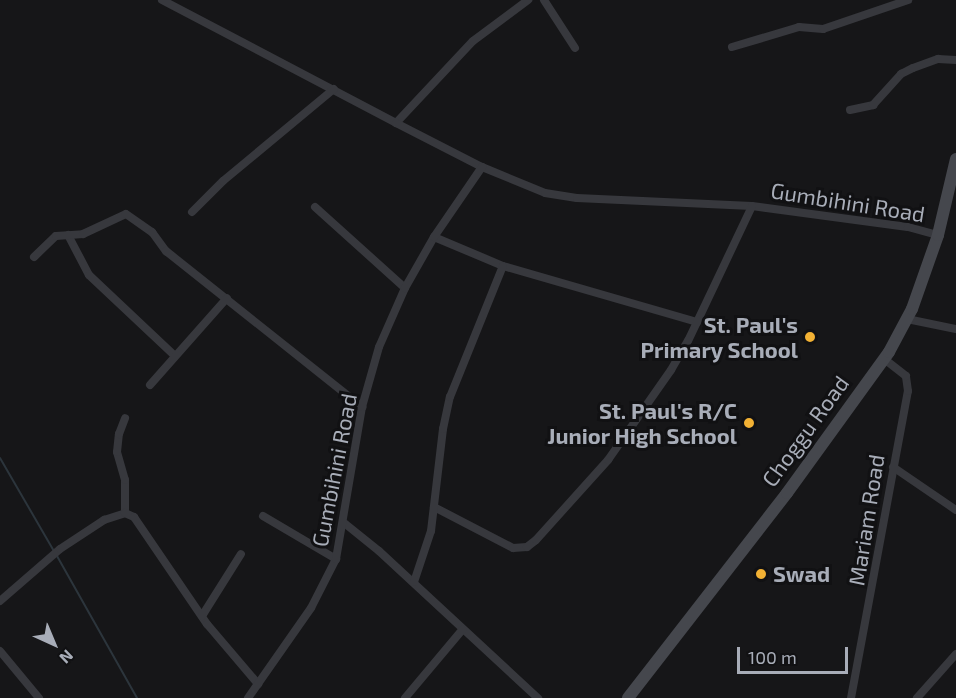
<!DOCTYPE html>
<html>
<head>
<meta charset="utf-8">
<style>
  body { margin:0 }
  #map { position:relative; width:956px; height:698px; overflow:hidden; background:#161618; font-family:"Exo 2",sans-serif }
  div>[style] { position:absolute }
  .stream>* { height:2px; margin:-1px; padding:0 1px; transform-origin:1px; border-radius:1px; background:#2c353c }
  .minor>* { height:8px; margin:-4px; padding:0 4px; transform-origin:4px; border-radius:4px; background:#37383d }
  .secondary>* { height:12px; margin:-6px; padding:0 6px; transform-origin:6px; border-radius:6px; background:#45474d }
  .dots>* { width:16px; height:16px; translate:-50% -50%; box-sizing:border-box; border:3px solid #111113; border-radius:50% }
  span { translate:-50% -50%; white-space:nowrap; text-align:center; line-height:1.15; -webkit-text-stroke:6px #111113; paint-order:stroke }
  .street-label { font-size:22px; color:#a8adb8 }
  .poi-label { font-size:22px; color:#a8adb8; font-weight:700 }
  .right { translate:-100% -50%; text-align:right }
  .left { translate:0 -50%; text-align:left }
  .north { position:absolute; left:24px; top:614px; width:60px; height:60px; -webkit-text-stroke:4px #111113; paint-order:stroke; rotate:136deg; font-size:16px; font-weight:700; line-height:24px; text-align:center; color:#a8adb8 }
  .north::after { content:''; display:block; margin:auto; width:21px; height:27px; background:#a8adb8; clip-path:polygon(50% 0,100% 100%,50% 72%,0 100%) }
  .scale { position:absolute; left:737px; top:647px; width:111px; height:27px; box-sizing:border-box; border:3px solid #a8adb8; border-top:0; padding-left:8px; font-size:18px; line-height:21px; white-space:nowrap; color:#a8adb8; -webkit-text-stroke:4px #111113; paint-order:stroke }
</style>
</head>
<body>
<div id="map">
  <div class="stream">
    <div style="left:0;top:458px;width:108px;rotate:59.9deg"></div>
    <div style="left:57px;top:556px;width:163px;rotate:60.6deg"></div>
  </div>
  <div class="minor">
    <div style="left:162px;top:0;width:264px;rotate:27.7deg"></div>
    <div style="left:396px;top:123px;width:112px;rotate:-46.8deg"></div>
    <div style="left:473px;top:41px;width:69px;rotate:-36.7deg"></div>
    <div style="left:544px;top:0;width:57px;rotate:57.1deg"></div>
    <div style="left:732px;top:47px;width:70px;rotate:-16.6deg"></div>
    <div style="left:799px;top:27px;width:24px;rotate:5deg"></div>
    <div style="left:823px;top:29px;width:90px;rotate:-18.8deg"></div>
    <div style="left:850px;top:110px;width:24px;rotate:-12deg"></div>
    <div style="left:873px;top:105px;width:42px;rotate:-47.9deg"></div>
    <div style="left:901px;top:74px;width:13px;rotate:-27deg"></div>
    <div style="left:913px;top:68px;width:27px;rotate:-20deg"></div>
    <div style="left:938px;top:59px;width:18px;rotate:3deg"></div>
    <div style="left:396px;top:123px;width:97px;rotate:27.1deg"></div>
    <div style="left:482px;top:167px;width:68px;rotate:22.4deg"></div>
    <div style="left:545px;top:193px;width:32px;rotate:9deg"></div>
    <div style="left:577px;top:198px;width:175px;rotate:2.6deg"></div>
    <div style="left:752px;top:206px;width:157px;rotate:7.7deg"></div>
    <div style="left:908px;top:227px;width:31px;rotate:15deg"></div>
    <div style="left:315px;top:207px;width:121px;rotate:42deg"></div>
    <div style="left:192px;top:212px;width:44px;rotate:-45deg"></div>
    <div style="left:223px;top:181px;width:144px;rotate:-39.7deg"></div>
    <div style="left:68px;top:235px;width:45px;rotate:62.3deg"></div>
    <div style="left:89px;top:275px;width:118px;rotate:43.3deg"></div>
    <div style="left:434px;top:237px;width:75px;rotate:22.8deg"></div>
    <div style="left:503px;top:266px;width:202px;rotate:16.1deg"></div>
    <div style="left:34px;top:257px;width:30px;rotate:-44deg"></div>
    <div style="left:56px;top:236px;width:27px;rotate:-4deg"></div>
    <div style="left:83px;top:234px;width:47px;rotate:-24.9deg"></div>
    <div style="left:126px;top:214px;width:32px;rotate:35deg"></div>
    <div style="left:152px;top:232px;width:24px;rotate:54deg"></div>
    <div style="left:166px;top:251px;width:251px;rotate:38.5deg"></div>
    <div style="left:907px;top:319px;width:50px;rotate:11.5deg"></div>
    <div style="left:150px;top:385px;width:116px;rotate:-48.5deg"></div>
    <div style="left:893px;top:467px;width:76px;rotate:34.3deg"></div>
    <div style="left:434px;top:507px;width:89px;rotate:27.4deg"></div>
    <div style="left:513px;top:548px;width:14px;rotate:-4deg"></div>
    <div style="left:527px;top:547px;width:11px;rotate:-38deg"></div>
    <div style="left:536px;top:540px;width:108px;rotate:-48deg"></div>
    <div style="left:608px;top:460px;width:110px;rotate:-55deg"></div>
    <div style="left:671px;top:370px;width:34px;rotate:-60deg"></div>
    <div style="left:688px;top:341px;width:149px;rotate:-64.6deg"></div>
    <div style="left:125px;top:513px;width:33px;rotate:-90deg"></div>
    <div style="left:125px;top:480px;width:29px;rotate:-106deg"></div>
    <div style="left:117px;top:452px;width:18px;rotate:-84deg"></div>
    <div style="left:119px;top:434px;width:17px;rotate:-69deg"></div>
    <div style="left:263px;top:516px;width:85px;rotate:30.5deg"></div>
    <div style="left:343px;top:522px;width:46px;rotate:38.9deg"></div>
    <div style="left:379px;top:551px;width:217px;rotate:42.8deg"></div>
    <div style="left:414px;top:582px;width:54px;rotate:-71.6deg"></div>
    <div style="left:431px;top:531px;width:103px;rotate:-83.3deg"></div>
    <div style="left:443px;top:429px;width:33px;rotate:-78deg"></div>
    <div style="left:450px;top:397px;width:141px;rotate:-68deg"></div>
    <div style="left:0;top:601px;width:79px;rotate:-40.9deg"></div>
    <div style="left:60px;top:549px;width:53px;rotate:-33.4deg"></div>
    <div style="left:104px;top:520px;width:22px;rotate:-18deg"></div>
    <div style="left:125px;top:513px;width:10px;rotate:24deg"></div>
    <div style="left:134px;top:517px;width:130px;rotate:55.7deg"></div>
    <div style="left:207px;top:624px;width:79px;rotate:49.6deg"></div>
    <div style="left:202px;top:616px;width:73px;rotate:-57.8deg"></div>
    <div style="left:0;top:651px;width:61px;rotate:50.3deg"></div>
    <div style="left:248px;top:698px;width:110px;rotate:-55deg"></div>
    <div style="left:311px;top:608px;width:55px;rotate:-63deg"></div>
    <div style="left:336px;top:559px;width:154px;rotate:-80.3deg"></div>
    <div style="left:362px;top:407px;width:62px;rotate:-74.2deg"></div>
    <div style="left:379px;top:347px;width:64px;rotate:-66.2deg"></div>
    <div style="left:405px;top:288px;width:59px;rotate:-60.4deg"></div>
    <div style="left:434px;top:237px;width:85px;rotate:-55.6deg"></div>
    <div style="left:405px;top:698px;width:89px;rotate:-50deg"></div>
    <div style="left:851px;top:698px;width:312px;rotate:-79.5deg"></div>
    <div style="left:908px;top:391px;width:15px;rotate:-98deg"></div>
    <div style="left:906px;top:376px;width:28px;rotate:-142deg"></div>
    <div style="left:917px;top:698px;width:59px;rotate:-48.4deg"></div>
  </div>
  <div class="secondary">
    <div style="left:628px;top:698px;width:259px;rotate:-52.2deg"></div>
    <div style="left:787px;top:493px;width:174px;rotate:-54.1deg"></div>
    <div style="left:889px;top:352px;width:49px;rotate:-61.9deg"></div>
    <div style="left:912px;top:309px;width:78px;rotate:-70.6deg"></div>
    <div style="left:938px;top:235px;width:78px;rotate:-76.7deg"></div>
  </div>
  <div class="dots">
    <div style="left:810px;top:337px;background:#f2b134"></div>
    <div style="left:749px;top:423px;background:#f2b134"></div>
    <div style="left:761px;top:574px;background:#f2b134"></div>
  </div>
  <div class="street-label">
    <span style="left:848px;top:202px;rotate:9deg">Gumbihini Road</span>
    <span style="left:805px;top:431px;rotate:-54deg">Choggu Road</span>
    <span style="left:334px;top:470px;rotate:-79deg">Gumbihini Road</span>
    <span style="left:866px;top:520px;rotate:-81deg">Mariam Road</span>
  </div>
  <div class="poi-label">
    <span class="right" style="left:798px;top:337px">St. Paul's<br>Primary School</span>
    <span class="right" style="left:737px;top:423px">St. Paul's R/C<br>Junior High School</span>
    <span class="left" style="left:773px;top:574px">Swad</span>
  </div>
  <div class="north">N</div>
  <div class="scale">100 m</div>
</div>
</body>
</html>
